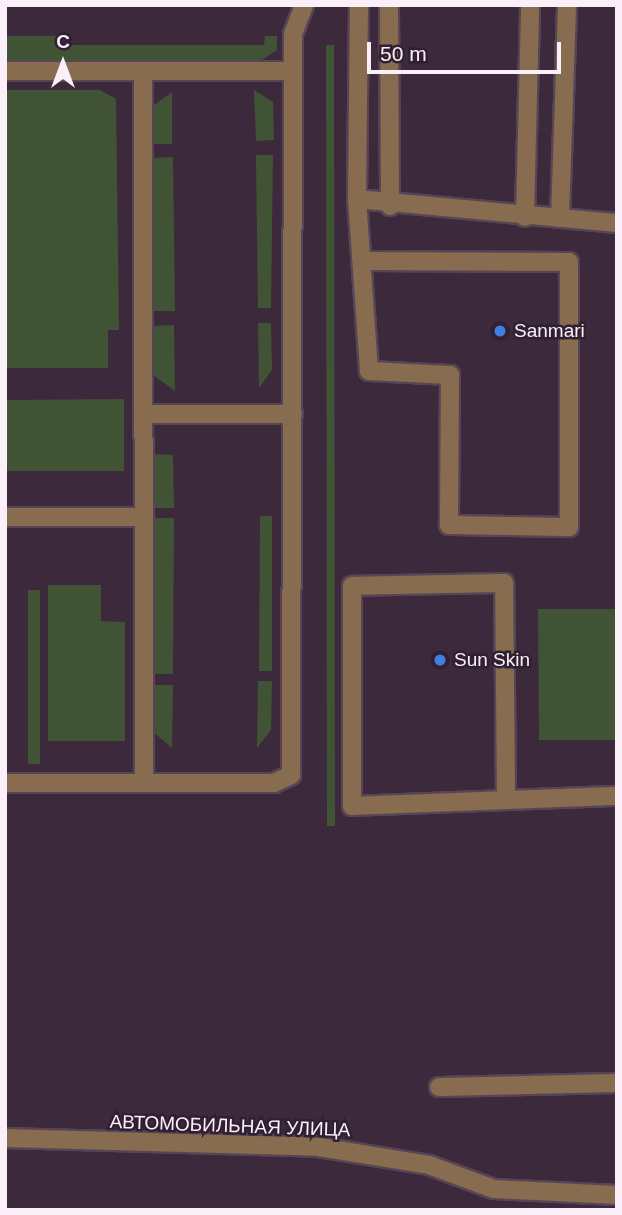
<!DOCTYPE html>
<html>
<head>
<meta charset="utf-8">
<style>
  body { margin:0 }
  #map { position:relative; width:622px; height:1215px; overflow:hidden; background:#3c293b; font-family:Arial,sans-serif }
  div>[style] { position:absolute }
  .green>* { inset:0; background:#415335 }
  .roads { filter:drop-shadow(2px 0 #574556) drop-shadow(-2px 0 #574556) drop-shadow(0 2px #574556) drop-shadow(0 -2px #574556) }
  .minor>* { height:18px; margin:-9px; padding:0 9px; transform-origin:9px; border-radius:9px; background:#876c4f }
  .dots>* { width:19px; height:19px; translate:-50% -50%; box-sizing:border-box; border:4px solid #312031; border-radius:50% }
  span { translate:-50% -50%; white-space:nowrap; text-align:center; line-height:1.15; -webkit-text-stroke:5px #312031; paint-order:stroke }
  .poi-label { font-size:19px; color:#fbeffa }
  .left { translate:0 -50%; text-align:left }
  .street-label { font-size:19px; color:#fbeffa }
  .frame { position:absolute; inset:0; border:7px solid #fbeffa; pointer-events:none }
  .north { position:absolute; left:28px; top:28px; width:70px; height:70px; -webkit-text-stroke:5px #312031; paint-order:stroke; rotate:0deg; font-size:19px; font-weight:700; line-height:28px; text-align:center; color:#fbeffa }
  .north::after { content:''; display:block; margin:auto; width:24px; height:32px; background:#fbeffa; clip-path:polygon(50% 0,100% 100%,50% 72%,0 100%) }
  .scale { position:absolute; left:367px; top:42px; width:194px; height:32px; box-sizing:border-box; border:4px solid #fbeffa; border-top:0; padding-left:9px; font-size:21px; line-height:24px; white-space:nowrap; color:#fbeffa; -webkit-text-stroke:5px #312031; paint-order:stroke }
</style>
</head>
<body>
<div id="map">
  <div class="green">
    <div style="clip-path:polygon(56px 36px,57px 45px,264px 45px,265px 36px,277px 36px,277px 50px,262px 60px,5px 60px,5px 36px)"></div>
    <div style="clip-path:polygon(326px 45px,334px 45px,335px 826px,327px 826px)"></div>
    <div style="clip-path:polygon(5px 90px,100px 90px,116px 99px,119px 330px,108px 330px,108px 368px,5px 368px)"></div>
    <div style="clip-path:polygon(254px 90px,273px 102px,274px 140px,256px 141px)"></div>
    <div style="clip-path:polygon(172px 92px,172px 144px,147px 144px,147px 110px)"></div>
    <div style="clip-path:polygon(256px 155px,273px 155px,271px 308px,258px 308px)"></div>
    <div style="clip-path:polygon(173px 157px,175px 311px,149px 311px,148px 158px)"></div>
    <div style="clip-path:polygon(258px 323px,271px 323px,272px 370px,259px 388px)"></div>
    <div style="clip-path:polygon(174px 325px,175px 391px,149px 372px,148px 326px)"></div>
    <div style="clip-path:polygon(124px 399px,124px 471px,5px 471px,5px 400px)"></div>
    <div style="clip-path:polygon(150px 454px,173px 455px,174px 508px,150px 508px)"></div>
    <div style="clip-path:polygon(260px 516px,272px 516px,272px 671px,259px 671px)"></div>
    <div style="clip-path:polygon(150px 518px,174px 518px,173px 674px,150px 674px)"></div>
    <div style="clip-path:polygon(48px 585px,101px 585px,101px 621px,125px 622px,125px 741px,48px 741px)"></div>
    <div style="clip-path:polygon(28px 590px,40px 590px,40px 764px,28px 764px)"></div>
    <div style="clip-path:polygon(538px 609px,617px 609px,617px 740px,539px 740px)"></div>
    <div style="clip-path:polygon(258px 681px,272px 681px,271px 730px,257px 748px)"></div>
    <div style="clip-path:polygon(151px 685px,173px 685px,172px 748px,151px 730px)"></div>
  </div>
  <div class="roads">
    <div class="minor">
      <div style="left:359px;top:5px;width:194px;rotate:90.6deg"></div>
      <div style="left:357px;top:199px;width:172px;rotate:86deg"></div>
      <div style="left:369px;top:371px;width:81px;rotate:2.8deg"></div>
      <div style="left:450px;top:375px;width:150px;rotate:90.4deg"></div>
      <div style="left:449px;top:525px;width:120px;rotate:1deg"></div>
      <div style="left:569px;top:527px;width:265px;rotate:-90deg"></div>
      <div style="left:569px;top:262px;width:205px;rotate:-179.7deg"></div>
      <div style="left:389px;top:5px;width:201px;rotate:89.7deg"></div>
      <div style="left:5px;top:71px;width:288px"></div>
      <div style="left:293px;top:71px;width:37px;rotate:-90deg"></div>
      <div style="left:293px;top:34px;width:31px;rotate:-69deg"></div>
      <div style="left:143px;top:71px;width:712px;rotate:89.92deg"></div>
      <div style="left:357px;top:199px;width:261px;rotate:5.3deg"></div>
      <div style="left:525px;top:217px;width:212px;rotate:-88.6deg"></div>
      <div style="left:560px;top:218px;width:213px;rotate:-88.1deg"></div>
      <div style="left:144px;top:414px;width:149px"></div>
      <div style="left:5px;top:517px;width:139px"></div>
      <div style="left:5px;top:783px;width:269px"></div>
      <div style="left:274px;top:783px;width:19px;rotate:-25deg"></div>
      <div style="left:291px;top:775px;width:704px;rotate:-89.84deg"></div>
      <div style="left:506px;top:799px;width:216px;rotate:-90.5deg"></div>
      <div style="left:504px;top:583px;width:152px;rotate:178.9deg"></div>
      <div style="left:352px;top:586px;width:220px;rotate:90deg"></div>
      <div style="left:352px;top:806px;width:265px;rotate:-2.2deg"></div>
      <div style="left:439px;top:1087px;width:178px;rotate:-1.3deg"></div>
      <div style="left:5px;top:1138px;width:314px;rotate:1.6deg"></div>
      <div style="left:319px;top:1147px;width:111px;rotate:9.3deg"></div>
      <div style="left:429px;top:1165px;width:69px;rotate:20.3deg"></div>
      <div style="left:494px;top:1189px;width:123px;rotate:2.8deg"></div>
    </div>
  </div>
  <div class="dots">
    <div style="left:500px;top:331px;background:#3f7fe0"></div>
    <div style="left:440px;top:660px;background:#3f7fe0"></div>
  </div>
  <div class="poi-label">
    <span class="left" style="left:514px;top:331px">Sanmari</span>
    <span class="left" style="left:454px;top:660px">Sun Skin</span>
  </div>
  <div class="street-label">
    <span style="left:230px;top:1126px;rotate:2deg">АВТОМОБИЛЬНАЯ УЛИЦА</span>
  </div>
  <div class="frame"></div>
  <div class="north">С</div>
  <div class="scale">50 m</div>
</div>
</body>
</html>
